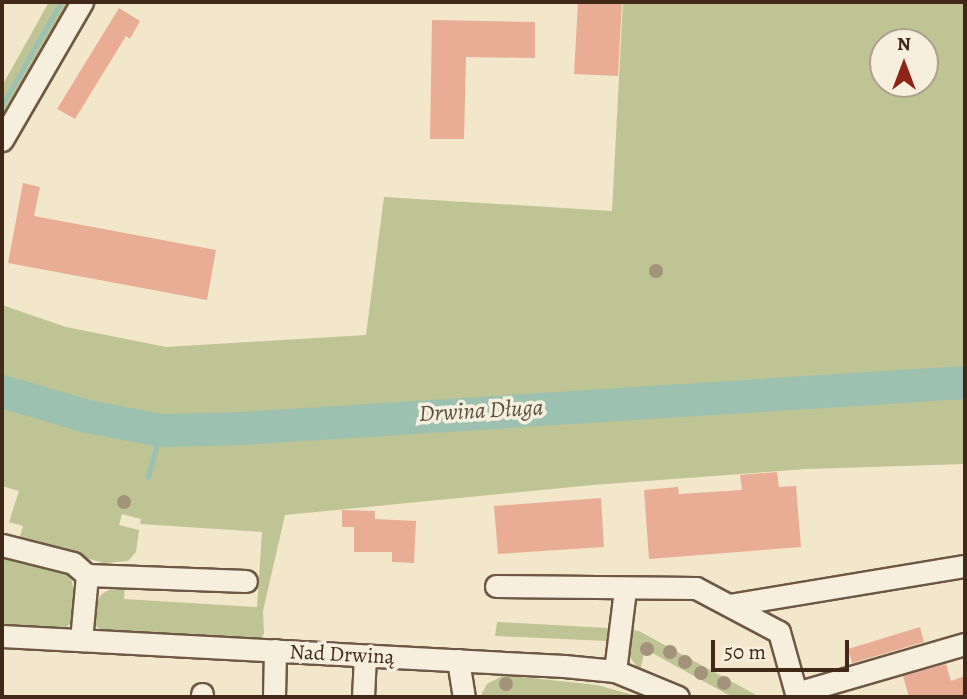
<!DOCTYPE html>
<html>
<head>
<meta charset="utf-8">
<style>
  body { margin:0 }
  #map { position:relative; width:967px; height:699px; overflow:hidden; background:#f2e7cb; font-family:Alegreya,serif }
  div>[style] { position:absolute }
  .green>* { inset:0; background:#bfc494 }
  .stream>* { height:5px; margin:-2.5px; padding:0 2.5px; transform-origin:2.5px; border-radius:2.5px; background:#9cc1b0 }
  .river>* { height:33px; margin:-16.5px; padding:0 16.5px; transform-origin:16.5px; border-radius:16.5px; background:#9cc1b0 }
  .building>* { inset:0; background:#e8ad94 }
  .roads { filter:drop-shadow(2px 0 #6e5845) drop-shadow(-2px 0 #6e5845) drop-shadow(0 2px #6e5845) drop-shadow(0 -2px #6e5845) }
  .minor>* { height:21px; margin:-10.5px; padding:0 10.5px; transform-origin:10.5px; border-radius:10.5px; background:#f7efdd }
  .trees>* { width:14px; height:14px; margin:-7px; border-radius:50%; background:#a2937a }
  span { translate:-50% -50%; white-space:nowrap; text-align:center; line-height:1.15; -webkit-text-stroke:7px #f7efdd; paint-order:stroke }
  .street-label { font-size:21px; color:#422818 }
  .water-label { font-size:23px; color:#584e3e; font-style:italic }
  .frame { position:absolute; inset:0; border:4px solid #422818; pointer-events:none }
  .north { position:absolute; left:869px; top:28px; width:70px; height:70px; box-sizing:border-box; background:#f7efdd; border:2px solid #af9f8e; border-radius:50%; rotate:0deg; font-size:19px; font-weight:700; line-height:28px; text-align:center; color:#422818 }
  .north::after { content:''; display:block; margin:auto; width:24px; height:32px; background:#8f2418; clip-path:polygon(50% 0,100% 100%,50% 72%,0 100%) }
  .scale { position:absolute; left:711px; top:640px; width:138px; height:32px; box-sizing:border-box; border:4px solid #422818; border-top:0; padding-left:9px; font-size:21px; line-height:24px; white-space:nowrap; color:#422818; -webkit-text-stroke:5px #f7efdd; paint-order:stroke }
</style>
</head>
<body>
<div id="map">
  <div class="green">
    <div style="clip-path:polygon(49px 2px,75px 2px,2px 127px,2px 86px)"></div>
    <div style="clip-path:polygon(evenodd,623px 2px,965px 2px,965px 464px,807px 469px,593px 485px,285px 515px,263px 611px,264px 634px,258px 641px,104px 632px,97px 627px,92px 617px,93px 605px,102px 594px,117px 585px,125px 585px,124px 599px,257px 607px,262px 532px,140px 524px,141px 519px,122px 514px,119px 525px,139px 530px,136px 552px,128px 561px,104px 563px,19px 539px,23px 526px,9px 522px,19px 491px,2px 486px,2px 305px,66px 327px,166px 347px,366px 335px,384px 197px,612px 211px,623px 2px,883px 42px,925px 42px,925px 84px,883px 84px,883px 42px)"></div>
    <div style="clip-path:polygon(2px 554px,60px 569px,67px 575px,72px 581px,75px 600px,74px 618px,68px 626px,59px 630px,2px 627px)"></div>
    <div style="clip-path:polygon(497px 622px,608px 628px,607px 641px,495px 636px)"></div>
    <div style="clip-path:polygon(627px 629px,639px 631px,760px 697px,732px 697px,645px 649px,640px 671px,627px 653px)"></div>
    <div style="clip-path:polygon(504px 675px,597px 685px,640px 697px,480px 697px,487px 684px)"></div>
  </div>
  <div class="stream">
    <div style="left:2px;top:105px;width:119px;rotate:-60.2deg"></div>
    <div style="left:148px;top:477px;width:49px;rotate:-74.5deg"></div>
  </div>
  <div class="river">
    <div style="left:2px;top:391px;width:89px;rotate:16.4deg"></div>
    <div style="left:87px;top:416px;width:75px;rotate:10.7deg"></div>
    <div style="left:161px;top:430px;width:80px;rotate:-1.4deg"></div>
    <div style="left:241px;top:428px;width:725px;rotate:-3.64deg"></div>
  </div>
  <div class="building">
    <div style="clip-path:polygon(578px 2px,622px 2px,618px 76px,574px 74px)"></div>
    <div style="clip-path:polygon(119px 8px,140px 21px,130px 39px,126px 36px,75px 119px,57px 109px)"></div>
    <div style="clip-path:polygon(432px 20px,535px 22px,535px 58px,466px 57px,464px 139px,430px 139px)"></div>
    <div style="clip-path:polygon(23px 183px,40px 187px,34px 216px,216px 250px,207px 300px,8px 263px)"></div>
    <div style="clip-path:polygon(777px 472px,779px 487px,796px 486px,801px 547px,649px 559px,644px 490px,678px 487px,679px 494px,742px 490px,740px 475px)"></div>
    <div style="clip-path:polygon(601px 498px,604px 547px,498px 554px,494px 506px)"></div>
    <div style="clip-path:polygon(342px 510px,375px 511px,375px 519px,416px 521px,414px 563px,392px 562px,392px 552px,354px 552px,354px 527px,342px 527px)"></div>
    <div style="clip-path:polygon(920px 627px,924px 642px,852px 663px,848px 649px)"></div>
    <div style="clip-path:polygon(946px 664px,951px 681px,965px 676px,965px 697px,909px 697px,903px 676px)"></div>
  </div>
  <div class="roads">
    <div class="minor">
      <div style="left:2px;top:140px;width:160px;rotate:-59.9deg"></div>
      <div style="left:2px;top:545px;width:73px;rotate:14.2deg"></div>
      <div style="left:73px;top:563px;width:18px;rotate:41deg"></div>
      <div style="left:87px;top:575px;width:159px;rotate:2.2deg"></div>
      <div style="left:496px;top:586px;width:200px;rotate:0.6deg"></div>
      <div style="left:696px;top:588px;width:94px;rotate:27.9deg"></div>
      <div style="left:779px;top:632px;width:63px;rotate:74.4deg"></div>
      <div style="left:796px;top:693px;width:176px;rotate:-16.2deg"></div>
      <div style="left:729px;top:605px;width:239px;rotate:-9.4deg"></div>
      <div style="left:2px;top:636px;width:563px;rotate:3.06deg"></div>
      <div style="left:564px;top:666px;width:51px;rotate:5.6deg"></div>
      <div style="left:615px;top:671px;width:68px;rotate:22.4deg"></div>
      <div style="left:81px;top:640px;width:65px;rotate:-84.7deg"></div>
      <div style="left:458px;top:660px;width:37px;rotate:81deg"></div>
      <div style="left:615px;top:671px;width:83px;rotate:-83deg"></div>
      <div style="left:202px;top:697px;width:3px;rotate:-90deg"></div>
      <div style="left:274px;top:697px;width:47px;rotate:-88.8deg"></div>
      <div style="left:363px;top:697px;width:41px;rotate:-87.2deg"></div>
    </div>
  </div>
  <div class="trees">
    <div style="left:656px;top:271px"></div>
    <div style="left:124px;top:502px"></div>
    <div style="left:647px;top:649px"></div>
    <div style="left:670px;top:652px"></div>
    <div style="left:685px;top:662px"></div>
    <div style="left:701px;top:673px"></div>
    <div style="left:724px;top:683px"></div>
    <div style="left:506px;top:684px"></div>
  </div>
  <div class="street-label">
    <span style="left:342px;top:654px;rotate:3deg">Nad Drwiną</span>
  </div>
  <div class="water-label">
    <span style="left:481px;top:411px;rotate:-3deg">Drwina Długa</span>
  </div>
  <div class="frame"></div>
  <div class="north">N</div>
  <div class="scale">50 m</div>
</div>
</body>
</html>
